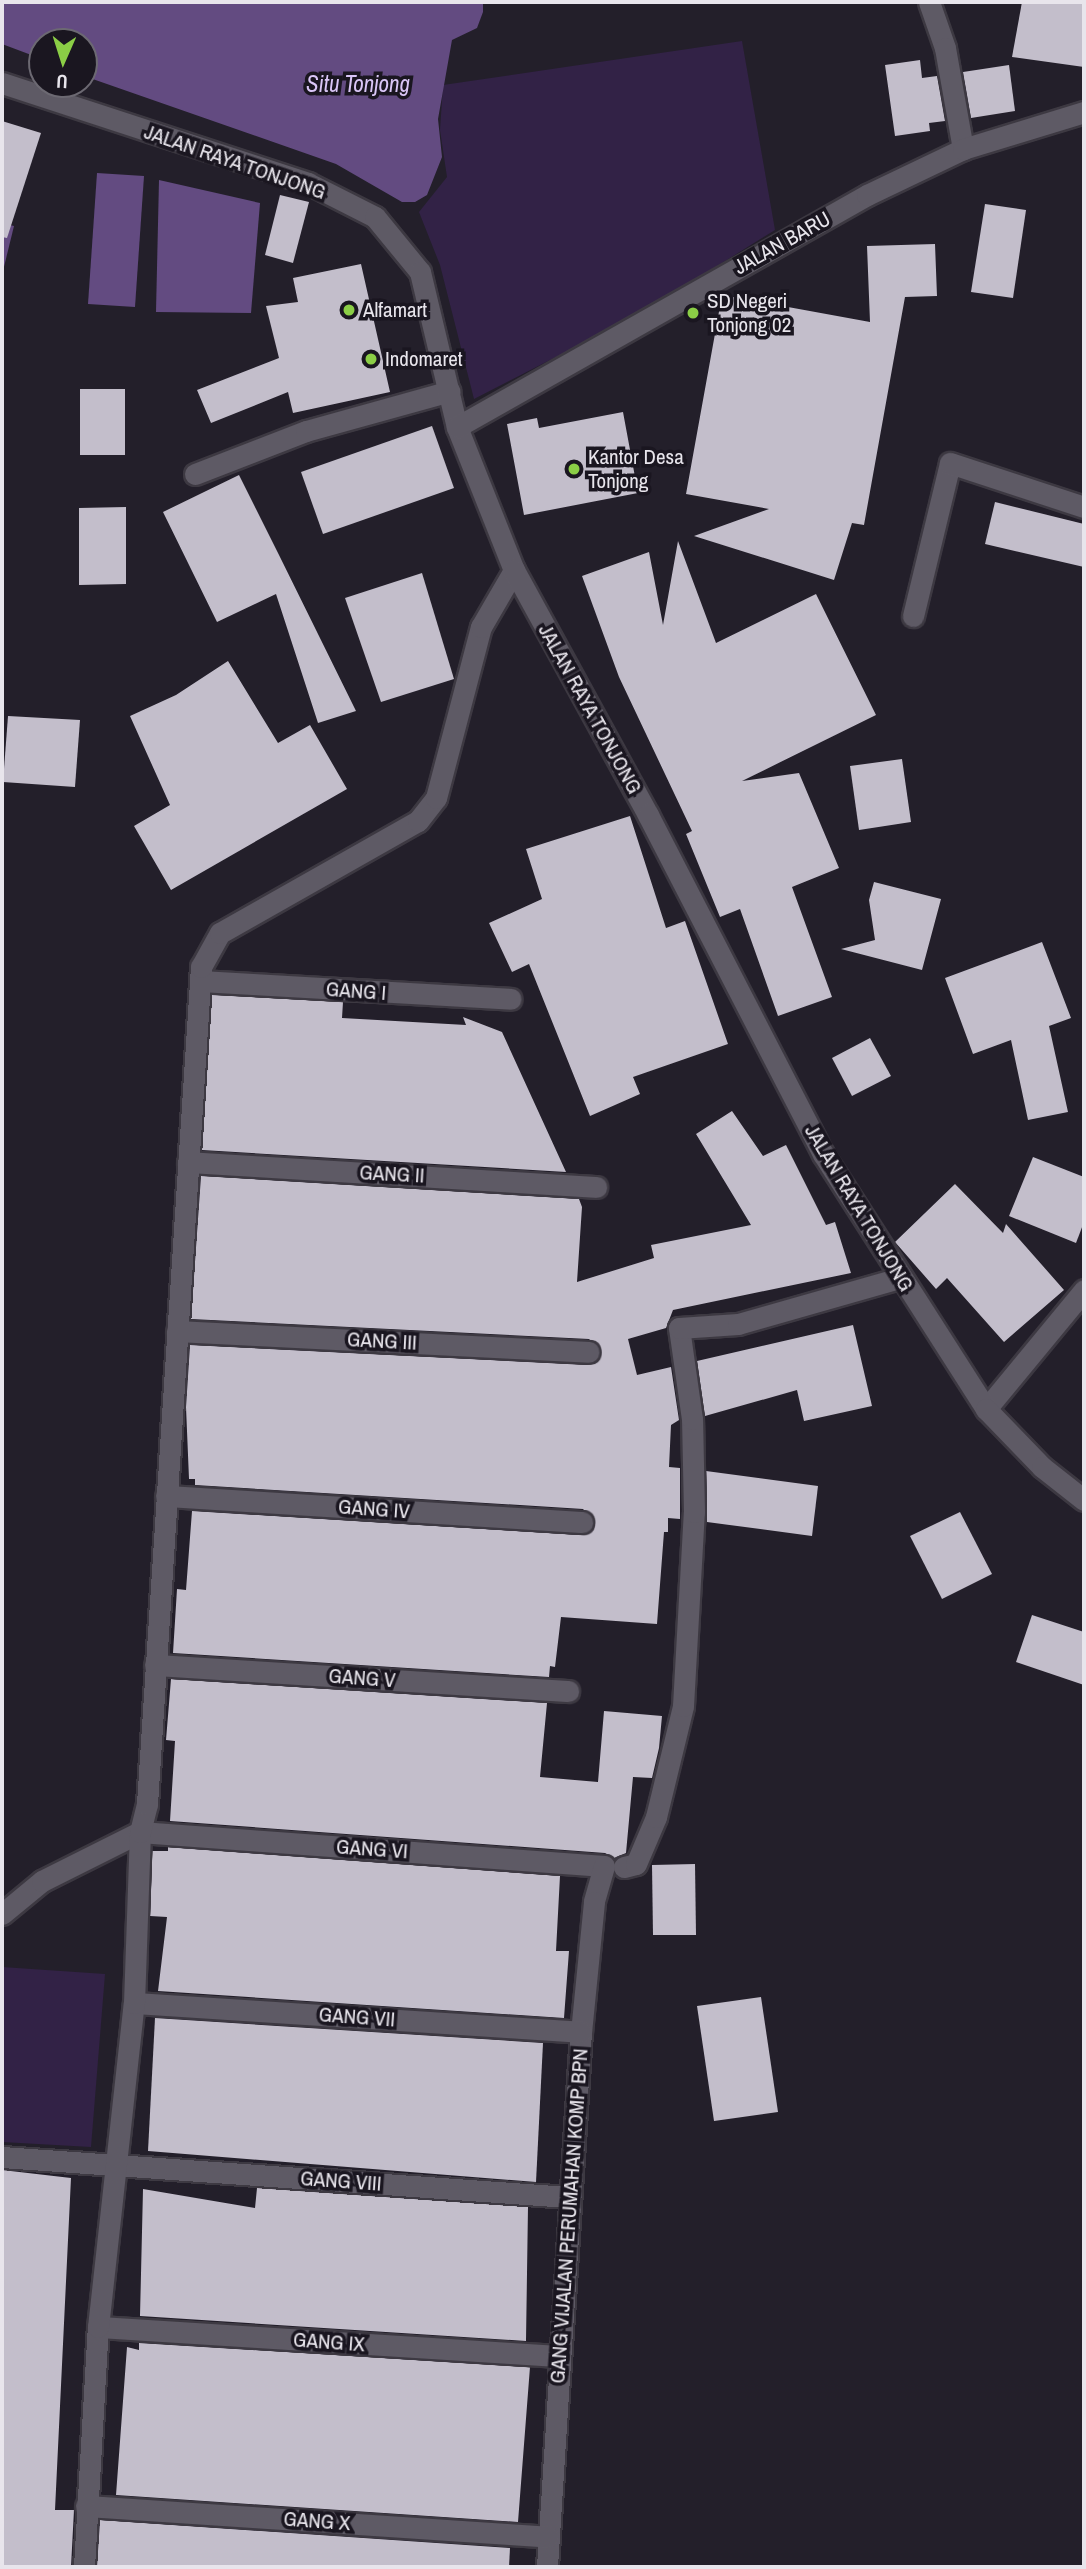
<!DOCTYPE html>
<html>
<head>
<meta charset="utf-8">
<style>
  body { margin:0 }
  #map { position:relative; width:1086px; height:2569px; overflow:hidden; background:#231f2a; font-family:"Archivo Narrow",sans-serif }
  div>[style] { position:absolute }
  .green>* { inset:0; background:#322246 }
  .water>* { inset:0; background:#634b81 }
  .building>* { inset:0; background:#c3becb }
  .roads { filter:drop-shadow(2px 0 #3d3942) drop-shadow(-2px 0 #3d3942) drop-shadow(0 2px #3d3942) drop-shadow(0 -2px #3d3942) }
  .street>* { height:21px; margin:-10.5px; padding:0 10.5px; transform-origin:10.5px; border-radius:10.5px; background:#5e5a65 }
  .secondary>* { height:21px; margin:-10.5px; padding:0 10.5px; transform-origin:10.5px; border-radius:10.5px; background:#5e5a65 }
  .dots>* { width:19px; height:19px; translate:-50% -50%; box-sizing:border-box; border:4px solid #1a1620; border-radius:50% }
  span { translate:-50% -50%; white-space:nowrap; text-align:center; line-height:1.15; -webkit-text-stroke:7px #1a1620; paint-order:stroke }
  .street-label { font-size:21px; color:#e8e5ec }
  .poi-label { font-size:21px; color:#e8e5ec }
  .left { translate:0 -50%; text-align:left }
  .water-label { font-size:23px; color:#dac6f7; font-style:italic }
  .frame { position:absolute; inset:0; border:4px solid #e8e5ec; pointer-events:none }
  .north { position:absolute; left:28px; top:28px; width:70px; height:70px; box-sizing:border-box; background:#1a1620; border:2px solid #6c6972; border-radius:50%; rotate:183deg; font-size:19px; font-weight:700; line-height:28px; text-align:center; color:#e8e5ec }
  .north::after { content:''; display:block; margin:auto; width:24px; height:32px; background:#8bce46; clip-path:polygon(50% 0,100% 100%,50% 72%,0 100%) }
</style>
</head>
<body>
<div id="map">
  <div class="green">
    <div style="clip-path:polygon(742px 41px,775px 230px,638px 315px,474px 399px,440px 265px,419px 212px,447px 177px,440px 130px,443px 85px)"></div>
    <div style="clip-path:polygon(2px 1967px,105px 1974px,91px 2147px,2px 2142px)"></div>
  </div>
  <div class="water">
    <div style="clip-path:polygon(2px 2px,483px 2px,483px 12px,477px 28px,452px 40px,438px 119px,442px 157px,427px 195px,415px 202px,402px 202px,336px 164px,84px 76px,84px 42px,42px 42px,42px 59px,2px 44px)"></div>
    <div style="clip-path:polygon(97px 173px,144px 176px,135px 307px,88px 304px)"></div>
    <div style="clip-path:polygon(159px 180px,260px 203px,251px 313px,156px 312px)"></div>
    <div style="clip-path:polygon(2px 223px,14px 226px,2px 275px)"></div>
  </div>
  <div class="building">
    <div style="clip-path:polygon(1022px 2px,1084px 2px,1084px 67px,1012px 57px)"></div>
    <div style="clip-path:polygon(920px 60px,922px 78px,937px 76px,945px 121px,929px 123px,930px 131px,895px 136px,885px 65px)"></div>
    <div style="clip-path:polygon(1009px 65px,1015px 111px,971px 118px,963px 72px)"></div>
    <div style="clip-path:polygon(2px 121px,41px 133px,7px 238px,2px 237px)"></div>
    <div style="clip-path:polygon(280px 195px,309px 202px,293px 263px,265px 255px)"></div>
    <div style="clip-path:polygon(985px 204px,1026px 210px,1013px 298px,971px 292px)"></div>
    <div style="clip-path:polygon(935px 244px,937px 296px,905px 297px,864px 525px,852px 523px,834px 580px,694px 536px,769px 509px,686px 494px,722px 295px,870px 322px,867px 246px)"></div>
    <div style="clip-path:polygon(361px 264px,390px 392px,293px 413px,288px 392px,211px 423px,197px 390px,279px 358px,266px 306px,298px 302px,293px 278px)"></div>
    <div style="clip-path:polygon(80px 389px,125px 389px,125px 455px,80px 455px)"></div>
    <div style="clip-path:polygon(623px 412px,638px 493px,524px 515px,507px 424px,537px 418px,539px 428px)"></div>
    <div style="clip-path:polygon(432px 426px,454px 488px,323px 534px,301px 472px)"></div>
    <div style="clip-path:polygon(239px 475px,279px 555px,356px 711px,318px 723px,276px 594px,217px 622px,163px 512px)"></div>
    <div style="clip-path:polygon(995px 502px,1084px 524px,1084px 567px,985px 544px)"></div>
    <div style="clip-path:polygon(126px 507px,126px 584px,79px 585px,79px 508px)"></div>
    <div style="clip-path:polygon(678px 541px,716px 643px,816px 594px,876px 715px,742px 781px,799px 773px,839px 868px,792px 887px,832px 997px,778px 1016px,740px 909px,720px 917px,686px 834px,692px 831px,619px 677px,582px 576px,649px 552px,663px 625px)"></div>
    <div style="clip-path:polygon(422px 573px,454px 679px,381px 702px,345px 598px)"></div>
    <div style="clip-path:polygon(228px 661px,278px 743px,310px 725px,347px 789px,171px 890px,134px 826px,170px 805px,130px 716px,176px 695px)"></div>
    <div style="clip-path:polygon(8px 716px,80px 720px,75px 787px,3px 782px)"></div>
    <div style="clip-path:polygon(902px 759px,911px 822px,859px 830px,850px 766px)"></div>
    <div style="clip-path:polygon(630px 816px,666px 928px,685px 921px,728px 1044px,633px 1077px,640px 1094px,590px 1116px,529px 964px,512px 972px,489px 923px,542px 899px,526px 849px)"></div>
    <div style="clip-path:polygon(874px 882px,941px 899px,922px 970px,841px 949px,875px 940px,869px 900px)"></div>
    <div style="clip-path:polygon(1042px 942px,1071px 1018px,1049px 1026px,1068px 1112px,1028px 1120px,1011px 1040px,973px 1054px,945px 978px)"></div>
    <div style="clip-path:polygon(212px 995px,343px 1002px,342px 1018px,466px 1025px,463px 1017px,502px 1032px,566px 1172px,202px 1150px)"></div>
    <div style="clip-path:polygon(870px 1038px,891px 1076px,852px 1096px,832px 1058px)"></div>
    <div style="clip-path:polygon(732px 1111px,763px 1156px,786px 1145px,826px 1225px,835px 1222px,851px 1273px,673px 1310px,666px 1328px,628px 1339px,637px 1375px,671px 1367px,679px 1420px,671px 1425px,669px 1467px,680px 1468px,680px 1519px,668px 1518px,668px 1532px,664px 1532px,657px 1624px,561px 1617px,555px 1667px,550px 1666px,549px 1677px,173px 1653px,177px 1589px,186px 1590px,192px 1511px,581px 1535px,592px 1530px,595px 1522px,583px 1509px,195px 1485px,195px 1479px,189px 1479px,186px 1407px,190px 1345px,587px 1365px,599px 1360px,601px 1352px,589px 1339px,191px 1319px,201px 1176px,579px 1199px,582px 1207px,577px 1282px,654px 1258px,651px 1245px,751px 1225px,696px 1134px)"></div>
    <div style="clip-path:polygon(1033px 1157px,1084px 1177px,1084px 1222px,1076px 1243px,1009px 1216px)"></div>
    <div style="clip-path:polygon(955px 1184px,1003px 1233px,1006px 1224px,1064px 1290px,1004px 1342px,947px 1278px,936px 1289px,895px 1242px)"></div>
    <div style="clip-path:polygon(853px 1325px,872px 1406px,804px 1421px,797px 1390px,705px 1416px,697px 1361px)"></div>
    <div style="clip-path:polygon(706px 1471px,818px 1486px,812px 1536px,707px 1522px)"></div>
    <div style="clip-path:polygon(960px 1512px,992px 1574px,942px 1599px,910px 1536px)"></div>
    <div style="clip-path:polygon(1032px 1615px,1084px 1632px,1084px 1685px,1016px 1662px)"></div>
    <div style="clip-path:polygon(171px 1679px,547px 1703px,540px 1777px,598px 1782px,604px 1711px,662px 1716px,659px 1748px,652px 1778px,633px 1777px,626px 1853px,614px 1858px,605px 1853px,170px 1821px,175px 1741px,166px 1740px)"></div>
    <div style="clip-path:polygon(168px 1847px,560px 1876px,556px 1951px,569px 1951px,564px 2018px,158px 1991px,167px 1917px,150px 1916px,152px 1851px,168px 1851px)"></div>
    <div style="clip-path:polygon(695px 1864px,696px 1935px,653px 1935px,652px 1865px)"></div>
    <div style="clip-path:polygon(761px 1997px,778px 2112px,714px 2121px,697px 2006px)"></div>
    <div style="clip-path:polygon(155px 2018px,543px 2043px,536px 2182px,148px 2151px)"></div>
    <div style="clip-path:polygon(2px 2170px,71px 2178px,55px 2510px,74px 2510px,71px 2567px,2px 2567px)"></div>
    <div style="clip-path:polygon(257px 2188px,528px 2207px,526px 2341px,140px 2316px,143px 2189px,255px 2208px)"></div>
    <div style="clip-path:polygon(139px 2343px,530px 2367px,518px 2522px,116px 2495px,127px 2347px,139px 2350px)"></div>
    <div style="clip-path:polygon(100px 2520px,510px 2548px,509px 2567px,97px 2567px)"></div>
  </div>
  <div class="roads">
    <div class="street">
      <div style="left:929px;top:2px;width:49px;rotate:70.8deg"></div>
      <div style="left:945px;top:48px;width:103px;rotate:79.9deg"></div>
      <div style="left:195px;top:474px;width:119px;rotate:-21.2deg"></div>
      <div style="left:306px;top:431px;width:149px;rotate:-15.5deg"></div>
      <div style="left:913px;top:616px;width:157px;rotate:-76.4deg"></div>
      <div style="left:950px;top:463px;width:141px;rotate:18.2deg"></div>
      <div style="left:202px;top:981px;width:309px;rotate:3.3deg"></div>
      <div style="left:188px;top:1162px;width:409px;rotate:3.5deg"></div>
      <div style="left:177px;top:1331px;width:412px;rotate:2.9deg"></div>
      <div style="left:986px;top:1409px;width:154px;rotate:-50.5deg"></div>
      <div style="left:166px;top:1496px;width:417px;rotate:3.6deg"></div>
      <div style="left:155px;top:1665px;width:414px;rotate:3.6deg"></div>
      <div style="left:624px;top:1867px;width:12px;rotate:-14deg"></div>
      <div style="left:636px;top:1864px;width:51px;rotate:-66.9deg"></div>
      <div style="left:656px;top:1817px;width:114px;rotate:-76.3deg"></div>
      <div style="left:683px;top:1706px;width:194px;rotate:-86.8deg"></div>
      <div style="left:694px;top:1512px;width:93px;rotate:-91.2deg"></div>
      <div style="left:692px;top:1419px;width:92px;rotate:-98.1deg"></div>
      <div style="left:679px;top:1328px;width:59px;rotate:-3.9deg"></div>
      <div style="left:738px;top:1324px;width:167px;rotate:-15.9deg"></div>
      <div style="left:2px;top:1914px;width:52px;rotate:-39.5deg"></div>
      <div style="left:42px;top:1881px;width:110px;rotate:-26.6deg"></div>
      <div style="left:140px;top:1832px;width:465px;rotate:4.2deg"></div>
      <div style="left:604px;top:1866px;width:37px;rotate:106deg"></div>
      <div style="left:594px;top:1902px;width:131px;rotate:95.7deg"></div>
      <div style="left:581px;top:2032px;width:536px;rotate:93.64deg"></div>
      <div style="left:134px;top:2003px;width:448px;rotate:3.7deg"></div>
      <div style="left:2px;top:2157px;width:568px;rotate:4.04deg"></div>
      <div style="left:98px;top:2327px;width:462px;rotate:3.6deg"></div>
      <div style="left:86px;top:2506px;width:463px;rotate:3.8deg"></div>
      <div style="left:84px;top:2567px;width:240px;rotate:-86.7deg"></div>
      <div style="left:98px;top:2327px;width:326px;rotate:-83.7deg"></div>
      <div style="left:134px;top:2003px;width:171px;rotate:-88deg"></div>
      <div style="left:140px;top:1832px;width:29px;rotate:-76deg"></div>
      <div style="left:147px;top:1804px;width:839px;rotate:-86.31deg"></div>
      <div style="left:201px;top:967px;width:39px;rotate:-61deg"></div>
      <div style="left:220px;top:933px;width:227px;rotate:-29.5deg"></div>
      <div style="left:418px;top:821px;width:29px;rotate:-52deg"></div>
      <div style="left:436px;top:798px;width:177px;rotate:-75.3deg"></div>
      <div style="left:481px;top:627px;width:66px;rotate:-59.9deg"></div>
    </div>
    <div class="secondary">
      <div style="left:2px;top:83px;width:322px;rotate:18.1deg"></div>
      <div style="left:308px;top:183px;width:75px;rotate:26.9deg"></div>
      <div style="left:375px;top:217px;width:71px;rotate:50.7deg"></div>
      <div style="left:420px;top:272px;width:159px;rotate:76.6deg"></div>
      <div style="left:457px;top:427px;width:154px;rotate:68.3deg"></div>
      <div style="left:514px;top:570px;width:279px;rotate:61.3deg"></div>
      <div style="left:648px;top:815px;width:382px;rotate:62.7deg"></div>
      <div style="left:823px;top:1154px;width:303px;rotate:57.4deg"></div>
      <div style="left:986px;top:1409px;width:81px;rotate:46deg"></div>
      <div style="left:1042px;top:1467px;width:53px;rotate:38.2deg"></div>
      <div style="left:457px;top:427px;width:471px;rotate:-29.5deg"></div>
      <div style="left:867px;top:195px;width:106px;rotate:-25.6deg"></div>
      <div style="left:963px;top:149px;width:127px;rotate:-17deg"></div>
    </div>
  </div>
  <div class="dots">
    <div style="left:349px;top:310px;background:#8bce46"></div>
    <div style="left:693px;top:313px;background:#8bce46"></div>
    <div style="left:371px;top:359px;background:#8bce46"></div>
    <div style="left:574px;top:469px;background:#8bce46"></div>
  </div>
  <div class="street-label">
    <span style="left:235px;top:162px;rotate:19deg">JALAN RAYA TONJONG</span>
    <span style="left:782px;top:243px;rotate:-29deg">JALAN BARU</span>
    <span style="left:590px;top:709px;rotate:61deg">JALAN RAYA TONJONG</span>
    <span style="left:356px;top:991px;rotate:4deg">GANG I</span>
    <span style="left:392px;top:1174px;rotate:3deg">GANG II</span>
    <span style="left:859px;top:1208px;rotate:59deg">JALAN RAYA TONJONG</span>
    <span style="left:382px;top:1341px;rotate:3deg">GANG III</span>
    <span style="left:374px;top:1509px;rotate:4deg">GANG IV</span>
    <span style="left:362px;top:1678px;rotate:4deg">GANG V</span>
    <span style="left:372px;top:1849px;rotate:4deg">GANG VI</span>
    <span style="left:357px;top:2017px;rotate:4deg">GANG VII</span>
    <span style="left:341px;top:2181px;rotate:4deg">GANG VIII</span>
    <span style="left:569px;top:2216px;rotate:-86deg">GANG VIJALAN PERUMAHAN KOMP BPN</span>
    <span style="left:329px;top:2342px;rotate:4deg">GANG IX</span>
    <span style="left:317px;top:2521px;rotate:4deg">GANG X</span>
  </div>
  <div class="poi-label">
    <span class="left" style="left:707px;top:313px">SD Negeri<br>Tonjong 02</span>
    <span class="left" style="left:363px;top:310px">Alfamart</span>
    <span class="left" style="left:385px;top:359px">Indomaret</span>
    <span class="left" style="left:588px;top:469px">Kantor Desa<br>Tonjong</span>
  </div>
  <div class="water-label">
    <span style="left:358px;top:84px">Situ Tonjong</span>
  </div>
  <div class="frame"></div>
  <div class="north">U</div>
</div>
</body>
</html>
